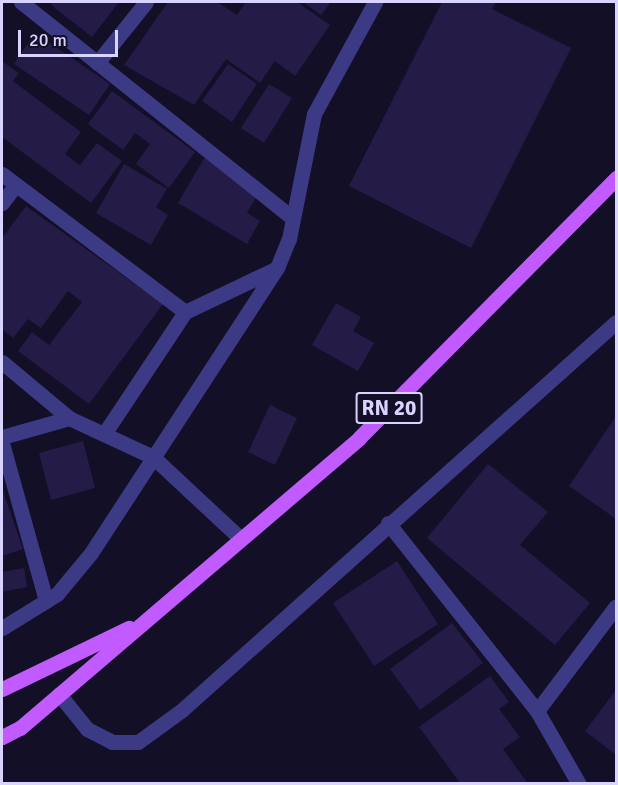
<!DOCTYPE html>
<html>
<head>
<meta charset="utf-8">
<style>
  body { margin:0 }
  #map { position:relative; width:618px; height:785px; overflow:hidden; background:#130f26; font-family:Signika,sans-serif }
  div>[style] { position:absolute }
  .building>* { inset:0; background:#241b47 }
  .minor>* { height:15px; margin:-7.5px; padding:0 7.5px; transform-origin:7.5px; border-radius:7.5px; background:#3d3a85 }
  .primary>* { height:15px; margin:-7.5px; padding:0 7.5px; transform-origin:7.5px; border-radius:7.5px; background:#c25bff }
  span { translate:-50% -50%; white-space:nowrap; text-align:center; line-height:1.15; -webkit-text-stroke:4.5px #130f26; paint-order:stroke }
  .shield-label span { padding:2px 4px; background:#130f26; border:2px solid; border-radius:4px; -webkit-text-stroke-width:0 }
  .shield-label { font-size:21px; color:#d9d4ff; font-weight:700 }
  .frame { position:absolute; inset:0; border:3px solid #d9d4ff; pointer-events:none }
  .scale { position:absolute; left:18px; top:30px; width:100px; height:27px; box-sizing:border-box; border:3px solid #d9d4ff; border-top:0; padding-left:8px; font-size:18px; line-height:21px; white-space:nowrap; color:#d9d4ff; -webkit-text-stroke:4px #130f26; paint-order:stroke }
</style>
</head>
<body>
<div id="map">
  <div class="building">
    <div style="clip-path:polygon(53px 2px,119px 2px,92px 37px,51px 5px)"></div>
    <div style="clip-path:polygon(168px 2px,217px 2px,237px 15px,246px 2px,297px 2px,330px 25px,295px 76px,275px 61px,260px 83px,226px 59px,194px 105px,124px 65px)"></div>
    <div style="clip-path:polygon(303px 2px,331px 2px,321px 15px)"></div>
    <div style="clip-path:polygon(442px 2px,496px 2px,492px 9px,571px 48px,471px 248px,349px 186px)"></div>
    <div style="clip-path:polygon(35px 33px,110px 84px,89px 115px,14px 64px)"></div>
    <div style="clip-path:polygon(2px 61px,19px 73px,13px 81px,81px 132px,65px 154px,80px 165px,97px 143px,122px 161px,91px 203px,2px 137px)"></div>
    <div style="clip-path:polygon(228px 64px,257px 84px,232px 122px,202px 101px)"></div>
    <div style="clip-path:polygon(269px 84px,292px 98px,264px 143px,241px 128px)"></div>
    <div style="clip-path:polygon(112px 91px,195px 152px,169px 188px,136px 164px,150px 144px,135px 133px,123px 150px,88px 124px)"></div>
    <div style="clip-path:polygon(206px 155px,262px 187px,247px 213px,260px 221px,247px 244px,178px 203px)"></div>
    <div style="clip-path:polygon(124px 164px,167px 189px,156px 207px,168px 215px,151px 245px,96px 213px)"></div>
    <div style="clip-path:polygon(26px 206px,163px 304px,89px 404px,18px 351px,32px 332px,49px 345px,82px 302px,68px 291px,41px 328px,28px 319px,13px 338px,2px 329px,2px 238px)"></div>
    <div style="clip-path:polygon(336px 303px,361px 317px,353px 331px,374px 343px,358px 371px,312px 345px)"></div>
    <div style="clip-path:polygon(270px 405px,297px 418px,275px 465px,248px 452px)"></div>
    <div style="clip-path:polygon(616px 416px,616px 519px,569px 486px)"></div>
    <div style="clip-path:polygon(83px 441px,95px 488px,51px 500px,39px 453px)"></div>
    <div style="clip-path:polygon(488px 464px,548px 512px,520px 545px,590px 603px,555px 645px,427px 538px)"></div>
    <div style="clip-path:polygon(2px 488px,23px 549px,2px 556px)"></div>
    <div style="clip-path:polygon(397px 561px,438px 624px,374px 666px,333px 603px)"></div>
    <div style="clip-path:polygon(24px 568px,27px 587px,2px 592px,2px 572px)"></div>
    <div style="clip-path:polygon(452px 623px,483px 663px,420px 710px,390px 669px)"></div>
    <div style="clip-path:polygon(490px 676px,509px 702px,499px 709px,520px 737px,503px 749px,528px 784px,461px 784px,419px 727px)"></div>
    <div style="clip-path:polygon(616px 690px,616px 755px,585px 731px)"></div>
  </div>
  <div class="minor">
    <div style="left:21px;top:2px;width:347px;rotate:38.5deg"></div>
    <div style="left:97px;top:63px;width:78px;rotate:-51.2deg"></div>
    <div style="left:2px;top:174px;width:229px;rotate:37deg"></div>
    <div style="left:2px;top:203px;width:21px;rotate:-53deg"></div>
    <div style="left:2px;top:362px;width:87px;rotate:39.9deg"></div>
    <div style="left:69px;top:418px;width:93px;rotate:24.9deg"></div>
    <div style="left:153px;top:457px;width:120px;rotate:43deg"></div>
    <div style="left:104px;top:434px;width:146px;rotate:-56.4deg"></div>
    <div style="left:185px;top:312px;width:100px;rotate:-25.5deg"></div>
    <div style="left:2px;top:437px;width:70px;rotate:-15.8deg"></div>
    <div style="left:2px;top:443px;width:164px;rotate:74.4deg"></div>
    <div style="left:388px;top:523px;width:240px;rotate:51.6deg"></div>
    <div style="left:537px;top:711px;width:84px;rotate:60.1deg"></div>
    <div style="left:2px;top:628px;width:65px;rotate:-31.7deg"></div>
    <div style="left:57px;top:594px;width:53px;rotate:-50.3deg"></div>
    <div style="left:91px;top:553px;width:340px;rotate:-56.9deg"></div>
    <div style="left:277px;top:268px;width:31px;rotate:-68deg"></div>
    <div style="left:289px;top:239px;width:127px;rotate:-78.7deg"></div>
    <div style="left:314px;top:114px;width:128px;rotate:-61.4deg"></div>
    <div style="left:59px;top:694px;width:45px;rotate:51.3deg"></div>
    <div style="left:87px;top:729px;width:28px;rotate:27deg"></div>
    <div style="left:112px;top:742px;width:26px"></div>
    <div style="left:138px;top:742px;width:54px;rotate:-36deg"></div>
    <div style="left:182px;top:710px;width:582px;rotate:-41.8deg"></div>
    <div style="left:537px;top:711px;width:131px;rotate:-53deg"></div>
  </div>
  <div class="primary">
    <div style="left:2px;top:689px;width:141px;rotate:-25.7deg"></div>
    <div style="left:2px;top:737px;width:20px;rotate:-27deg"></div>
    <div style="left:20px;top:728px;width:446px;rotate:-40.5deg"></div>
    <div style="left:359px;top:438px;width:366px;rotate:-45.3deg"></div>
  </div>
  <div class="shield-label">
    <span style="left:389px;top:408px">RN 20</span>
  </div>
  <div class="frame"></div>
  <div class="scale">20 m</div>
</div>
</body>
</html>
